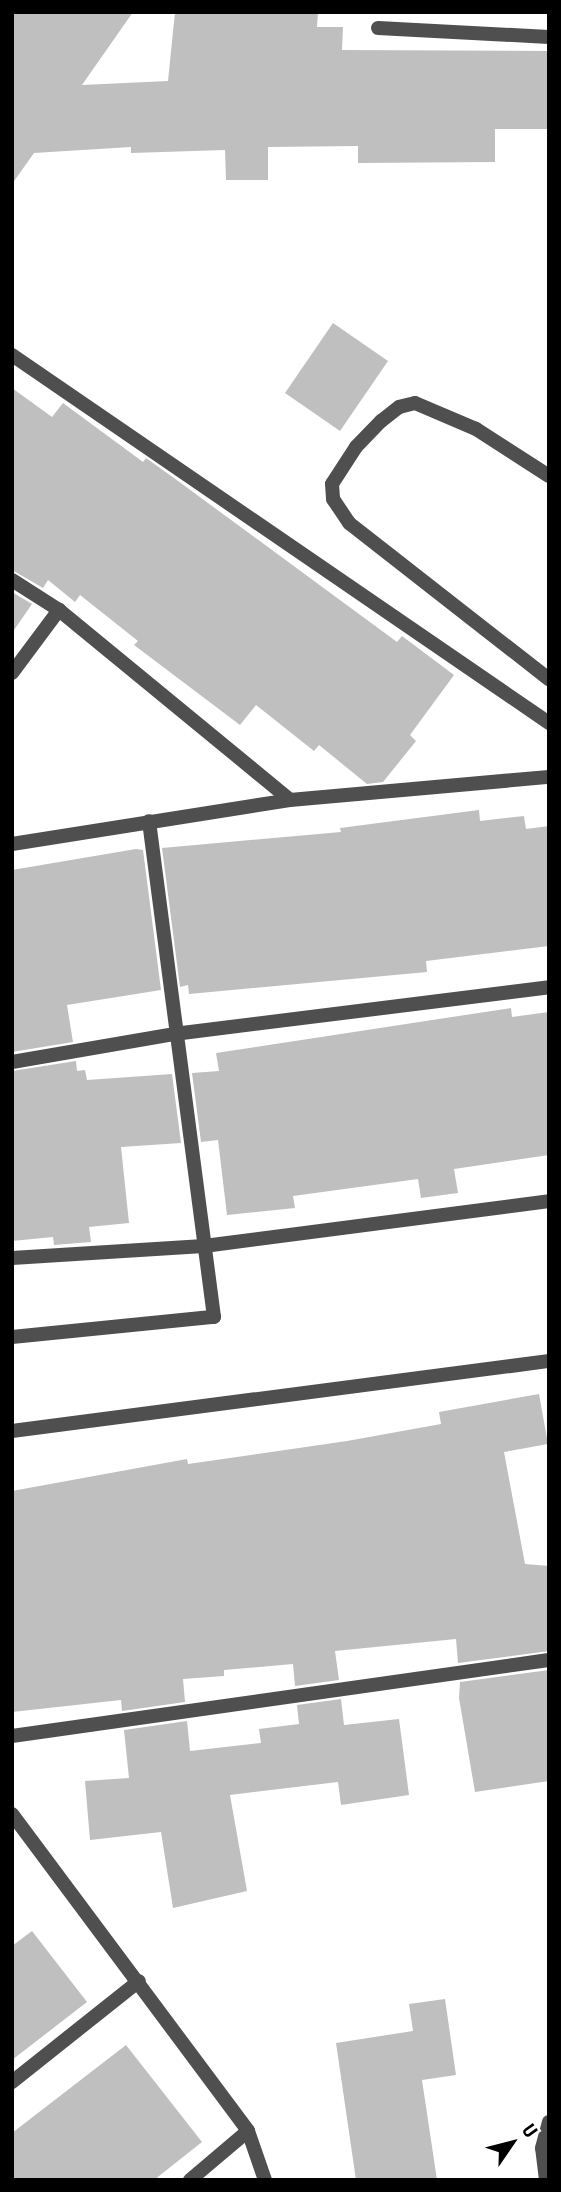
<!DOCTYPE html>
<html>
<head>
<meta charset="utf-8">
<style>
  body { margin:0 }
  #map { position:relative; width:561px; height:2192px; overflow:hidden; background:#fff; font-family:"Roboto Condensed",sans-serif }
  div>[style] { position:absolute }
  .building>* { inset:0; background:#bfbfbf }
  .minor>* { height:14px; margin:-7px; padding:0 7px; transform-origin:7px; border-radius:7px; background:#4f4f4f }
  span { translate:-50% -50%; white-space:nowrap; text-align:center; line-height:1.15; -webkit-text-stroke:5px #fff; paint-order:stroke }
  .frame { position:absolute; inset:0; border:14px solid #000; pointer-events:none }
  .north { position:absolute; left:477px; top:2108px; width:70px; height:70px; -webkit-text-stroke:5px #fff; paint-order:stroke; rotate:55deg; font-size:19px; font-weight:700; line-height:28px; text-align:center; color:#000 }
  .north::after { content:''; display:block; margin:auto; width:24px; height:32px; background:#000; clip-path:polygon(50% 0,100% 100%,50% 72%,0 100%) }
</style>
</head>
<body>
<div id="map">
  <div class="building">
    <div style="clip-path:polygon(12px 12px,133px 12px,82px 85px,168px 81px,175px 12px,318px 12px,317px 27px,343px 27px,342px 50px,548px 51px,548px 129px,495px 129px,495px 162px,358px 163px,358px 146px,268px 147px,268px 180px,226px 180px,225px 150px,131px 153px,131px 147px,34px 153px,12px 184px)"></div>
    <div style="clip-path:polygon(333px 323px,388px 361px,340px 431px,285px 393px)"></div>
    <div style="clip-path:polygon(12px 388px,52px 417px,63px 403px,143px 462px,146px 458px,174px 478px,397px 642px,402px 636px,454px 675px,410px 735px,416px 741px,383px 782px,367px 784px,319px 745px,314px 751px,256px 705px,240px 725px,134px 645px,138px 641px,80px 595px,75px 602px,48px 580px,43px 588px,12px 570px)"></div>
    <div style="clip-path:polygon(12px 592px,32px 604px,12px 633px)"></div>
    <div style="clip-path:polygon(479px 810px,480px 821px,524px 816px,526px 829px,549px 826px,549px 946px,426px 961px,427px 972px,189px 994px,188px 985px,180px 987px,162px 848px,341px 832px,340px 828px)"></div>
    <div style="clip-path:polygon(136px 849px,143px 850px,161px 990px,67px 1005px,73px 1042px,12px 1052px,12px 870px)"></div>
    <div style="clip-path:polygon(511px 1008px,512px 1017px,549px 1012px,549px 1155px,454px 1169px,458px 1193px,421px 1198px,418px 1179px,293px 1196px,295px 1208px,227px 1215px,218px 1140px,201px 1142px,192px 1073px,219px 1071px,216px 1053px)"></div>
    <div style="clip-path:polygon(76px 1061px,77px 1071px,85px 1070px,87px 1080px,172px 1074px,181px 1143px,121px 1147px,129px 1223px,89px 1227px,91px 1242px,54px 1245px,53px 1237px,12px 1241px,12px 1071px)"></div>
    <div style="clip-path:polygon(539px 1394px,548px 1444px,504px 1452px,525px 1564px,549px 1566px,549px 1651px,458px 1663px,456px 1639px,335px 1651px,339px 1680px,295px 1686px,293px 1664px,224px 1670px,224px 1676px,183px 1679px,185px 1702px,122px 1711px,121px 1700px,12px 1712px,12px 1491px,187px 1459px,188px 1464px,347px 1441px,441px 1424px,439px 1412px)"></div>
    <div style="clip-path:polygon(549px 1670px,549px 1781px,475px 1792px,459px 1698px,460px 1682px)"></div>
    <div style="clip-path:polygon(341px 1699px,344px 1725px,399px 1719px,409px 1795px,341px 1805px,338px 1782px,230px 1795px,247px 1891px,173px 1908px,161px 1832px,90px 1840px,85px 1781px,129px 1778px,124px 1730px,187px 1721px,190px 1751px,261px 1743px,259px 1729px,299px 1724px,297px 1705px)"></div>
    <div style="clip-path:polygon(32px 1931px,87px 2002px,12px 2060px,12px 1946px)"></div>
    <div style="clip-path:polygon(445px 1999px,456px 2075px,422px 2080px,437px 2180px,356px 2180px,336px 2043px,413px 2031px,409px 2004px)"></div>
    <div style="clip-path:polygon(126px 2045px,202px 2142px,154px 2180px,12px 2180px,12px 2133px)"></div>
  </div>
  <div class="minor">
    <div style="left:378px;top:28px;width:171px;rotate:3deg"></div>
    <div style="left:12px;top:355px;width:651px;rotate:34.42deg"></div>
    <div style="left:549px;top:476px;width:87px;rotate:-147.2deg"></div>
    <div style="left:476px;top:429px;width:66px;rotate:-156.9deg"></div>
    <div style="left:415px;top:403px;width:16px;rotate:166deg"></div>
    <div style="left:399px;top:407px;width:23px;rotate:142deg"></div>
    <div style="left:381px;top:421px;width:36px;rotate:134deg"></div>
    <div style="left:356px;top:447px;width:44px;rotate:123deg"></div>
    <div style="left:332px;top:484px;width:15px;rotate:86deg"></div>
    <div style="left:333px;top:499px;width:29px;rotate:56deg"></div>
    <div style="left:349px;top:523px;width:254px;rotate:38deg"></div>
    <div style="left:12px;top:580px;width:56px;rotate:32.6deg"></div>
    <div style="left:59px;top:610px;width:299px;rotate:39.4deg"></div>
    <div style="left:12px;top:673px;width:79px;rotate:-53.3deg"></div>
    <div style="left:12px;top:844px;width:281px;rotate:-9deg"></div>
    <div style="left:290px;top:800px;width:260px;rotate:-5.1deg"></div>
    <div style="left:12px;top:1062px;width:164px;rotate:-9.8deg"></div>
    <div style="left:174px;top:1034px;width:378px;rotate:-7.1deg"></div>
    <div style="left:12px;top:1258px;width:192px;rotate:-3.6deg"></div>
    <div style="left:204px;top:1246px;width:348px;rotate:-7.4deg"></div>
    <div style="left:12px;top:1337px;width:203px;rotate:-5.7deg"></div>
    <div style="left:214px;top:1317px;width:500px;rotate:-97.47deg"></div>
    <div style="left:12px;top:1431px;width:542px;rotate:-7.43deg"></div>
    <div style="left:12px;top:1736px;width:542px;rotate:-8.06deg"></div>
    <div style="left:12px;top:1814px;width:395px;rotate:53.3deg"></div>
    <div style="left:248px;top:2131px;width:52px;rotate:70.9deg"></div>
    <div style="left:12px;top:2082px;width:162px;rotate:-38.5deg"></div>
    <div style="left:190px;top:2180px;width:76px;rotate:-40.2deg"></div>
    <div style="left:546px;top:2180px;width:32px;rotate:-97deg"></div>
    <div style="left:542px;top:2148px;width:27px;rotate:-75deg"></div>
  </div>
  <div class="frame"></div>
  <div class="north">U</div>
</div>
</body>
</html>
